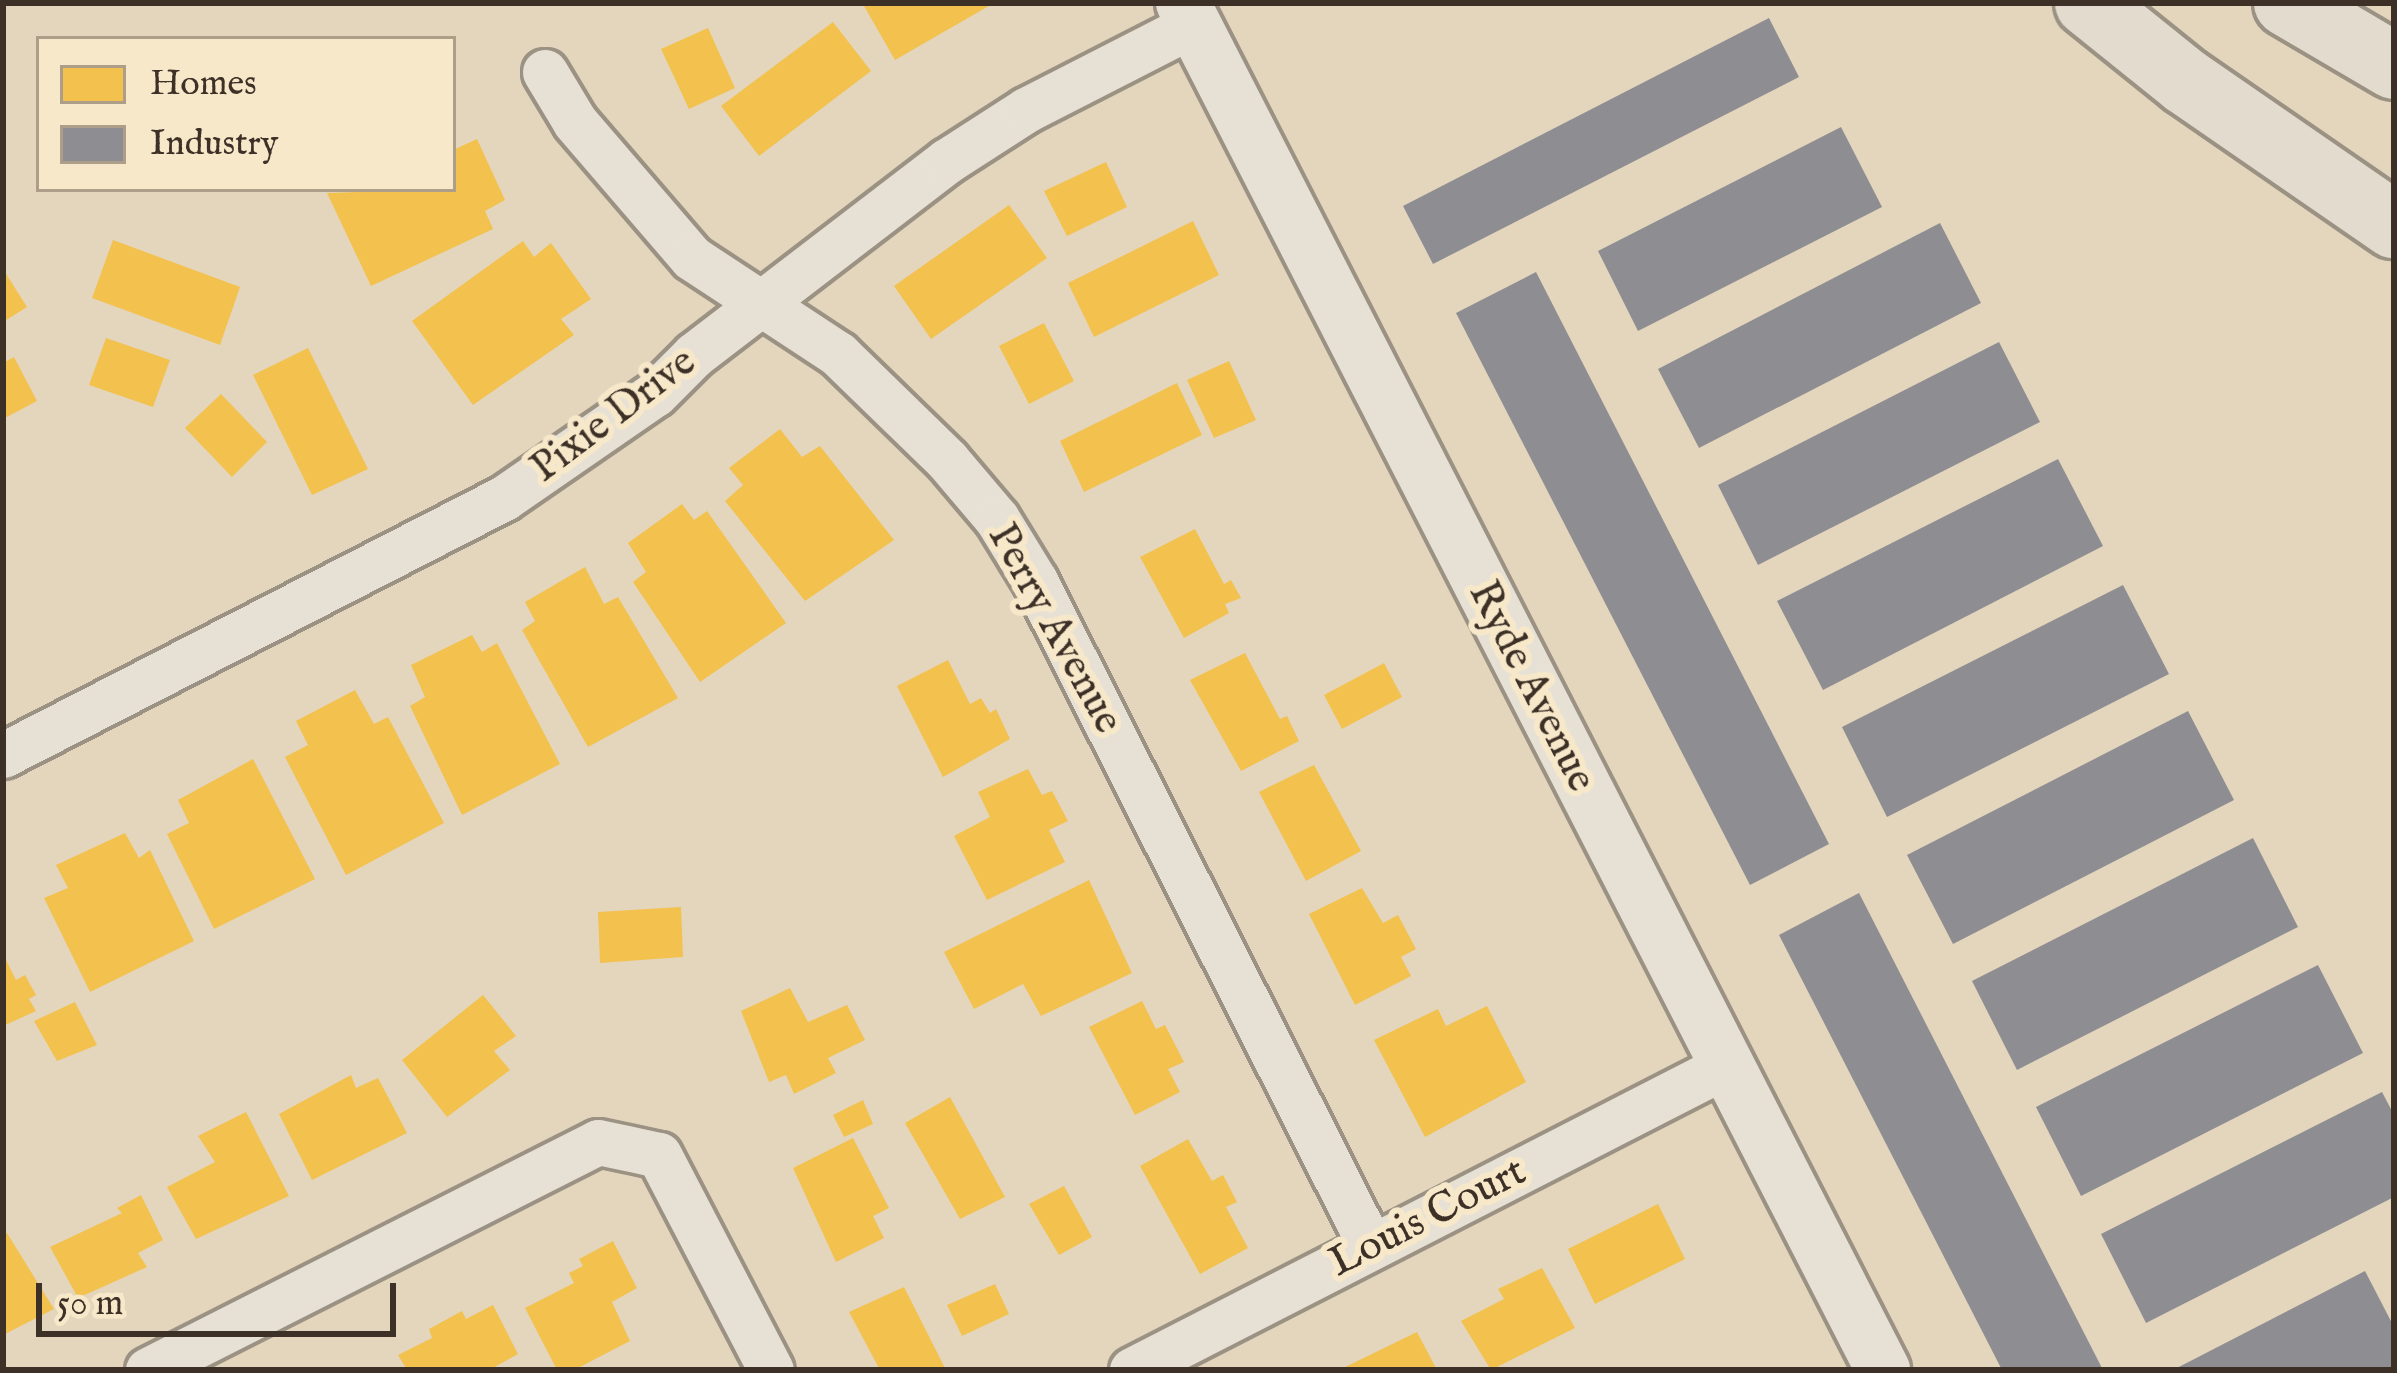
<!DOCTYPE html>
<html>
<head>
<meta charset="utf-8">
<style>
  body { margin:0 }
  #map { position:relative; width:2397px; height:1373px; overflow:hidden; background:#e4d6bd; font-family:"IM FELL English",serif }
  div>[style] { position:absolute }
  .homes>* { inset:0; background:#f2c14e }
  .industry>* { inset:0; background:#8d8d92 }
  .roads { filter:drop-shadow(3px 0 #9b9283) drop-shadow(-3px 0 #9b9283) drop-shadow(0 3px #9b9283) drop-shadow(0 -3px #9b9283) }
  .minor>* { height:45px; margin:-22.5px; padding:0 22.5px; transform-origin:22.5px; border-radius:22.5px; background:#e7e1d5 }
  .tertiary>* { height:54px; margin:-27px; padding:0 27px; transform-origin:27px; border-radius:27px; background:#e7e1d5 }
  .motorway>* { height:66px; margin:-33px; padding:0 33px; transform-origin:33px; border-radius:33px; background:#e3dcce }
  span { translate:-50% -50%; white-space:nowrap; text-align:center; line-height:1.15; -webkit-text-stroke:12px #f7e8ca; paint-order:stroke }
  .street-label { font-size:42px; color:#3c3027 }
  .frame { position:absolute; inset:0; border:6px solid #3c3027; pointer-events:none }
  .legend { position:absolute; left:36px; top:36px; width:420px; height:156px; box-sizing:border-box; background:#f7e8ca; border:3px solid #ac9e89; margin:0; padding:15px 21px; list-style:none; font-size:36px; color:#3c3027 }
  .legend li { display:flex; align-items:center; gap:24px; height:60px }
  .legend b { width:60px; border:3px solid #ac9e89 }
  .scale { position:absolute; left:36px; top:1283px; width:360px; height:54px; box-sizing:border-box; border:6px solid #3c3027; border-top:0; padding-left:15px; font-size:36px; line-height:42px; white-space:nowrap; color:#3c3027; -webkit-text-stroke:9px #f7e8ca; paint-order:stroke }
</style>
</head>
<body>
<div id="map">
  <div class="homes">
    <div style="clip-path:polygon(870px 3px,994px 3px,895px 60px,864px 6px)"></div>
    <div style="clip-path:polygon(833px 22px,871px 71px,759px 156px,721px 106px)"></div>
    <div style="clip-path:polygon(708px 28px,735px 88px,689px 109px,661px 49px)"></div>
    <div style="clip-path:polygon(477px 139px,505px 200px,485px 211px,493px 229px,371px 286px,327px 193px,453px 189px,453px 150px)"></div>
    <div style="clip-path:polygon(1106px 162px,1127px 207px,1067px 236px,1044px 191px)"></div>
    <div style="clip-path:polygon(1009px 205px,1047px 258px,931px 339px,894px 286px)"></div>
    <div style="clip-path:polygon(1193px 221px,1219px 275px,1094px 337px,1068px 283px)"></div>
    <div style="clip-path:polygon(113px 240px,240px 287px,220px 345px,92px 298px)"></div>
    <div style="clip-path:polygon(523px 241px,534px 257px,551px 243px,591px 299px,561px 319px,574px 335px,473px 405px,412px 321px)"></div>
    <div style="clip-path:polygon(3px 269px,27px 307px,3px 322px)"></div>
    <div style="clip-path:polygon(1044px 323px,1074px 381px,1029px 404px,999px 346px)"></div>
    <div style="clip-path:polygon(106px 338px,170px 360px,153px 407px,89px 385px)"></div>
    <div style="clip-path:polygon(308px 348px,368px 469px,312px 495px,253px 375px)"></div>
    <div style="clip-path:polygon(14px 357px,37px 401px,3px 419px,3px 363px)"></div>
    <div style="clip-path:polygon(1229px 361px,1256px 420px,1214px 438px,1187px 380px)"></div>
    <div style="clip-path:polygon(1177px 383px,1202px 435px,1084px 492px,1060px 441px)"></div>
    <div style="clip-path:polygon(221px 394px,267px 442px,232px 477px,185px 428px)"></div>
    <div style="clip-path:polygon(780px 429px,802px 457px,820px 446px,894px 540px,805px 601px,725px 501px,743px 485px,729px 468px)"></div>
    <div style="clip-path:polygon(682px 504px,694px 520px,707px 511px,786px 623px,700px 682px,633px 582px,646px 572px,628px 543px)"></div>
    <div style="clip-path:polygon(1195px 529px,1224px 584px,1231px 580px,1241px 598px,1225px 604px,1229px 613px,1184px 638px,1140px 557px)"></div>
    <div style="clip-path:polygon(585px 567px,604px 604px,618px 597px,678px 698px,588px 747px,522px 630px,535px 621px,525px 602px)"></div>
    <div style="clip-path:polygon(472px 635px,482px 652px,497px 643px,560px 764px,462px 815px,410px 706px,425px 697px,411px 665px)"></div>
    <div style="clip-path:polygon(1245px 653px,1280px 719px,1287px 716px,1299px 741px,1241px 771px,1190px 680px)"></div>
    <div style="clip-path:polygon(948px 660px,970px 704px,981px 698px,990px 713px,996px 709px,1010px 739px,943px 777px,897px 686px)"></div>
    <div style="clip-path:polygon(1384px 663px,1402px 697px,1342px 729px,1324px 695px)"></div>
    <div style="clip-path:polygon(355px 690px,374px 724px,388px 717px,444px 823px,346px 875px,285px 757px,308px 745px,296px 721px)"></div>
    <div style="clip-path:polygon(253px 759px,315px 879px,214px 929px,167px 834px,189px 823px,178px 800px)"></div>
    <div style="clip-path:polygon(1314px 765px,1361px 851px,1306px 881px,1259px 792px)"></div>
    <div style="clip-path:polygon(1028px 769px,1042px 795px,1052px 791px,1068px 821px,1049px 830px,1065px 862px,987px 900px,954px 836px,990px 817px,978px 792px)"></div>
    <div style="clip-path:polygon(125px 833px,139px 858px,150px 850px,194px 941px,90px 992px,44px 898px,68px 888px,56px 865px)"></div>
    <div style="clip-path:polygon(1089px 880px,1132px 973px,1041px 1016px,1023px 984px,974px 1009px,944px 952px)"></div>
    <div style="clip-path:polygon(1362px 888px,1383px 923px,1398px 915px,1416px 949px,1401px 957px,1411px 976px,1355px 1005px,1309px 914px)"></div>
    <div style="clip-path:polygon(681px 907px,683px 957px,600px 963px,598px 912px)"></div>
    <div style="clip-path:polygon(3px 954px,16px 980px,25px 975px,36px 995px,29px 999px,36px 1011px,3px 1026px)"></div>
    <div style="clip-path:polygon(790px 988px,808px 1022px,847px 1005px,865px 1040px,828px 1058px,836px 1073px,794px 1094px,786px 1075px,769px 1082px,741px 1011px)"></div>
    <div style="clip-path:polygon(483px 995px,516px 1036px,494px 1051px,510px 1070px,447px 1117px,402px 1060px)"></div>
    <div style="clip-path:polygon(1142px 1001px,1156px 1029px,1165px 1025px,1184px 1062px,1168px 1069px,1180px 1092px,1135px 1115px,1089px 1027px)"></div>
    <div style="clip-path:polygon(75px 1002px,97px 1045px,57px 1061px,34px 1021px)"></div>
    <div style="clip-path:polygon(1487px 1006px,1526px 1082px,1425px 1137px,1374px 1040px,1438px 1009px,1446px 1026px)"></div>
    <div style="clip-path:polygon(351px 1075px,356px 1088px,378px 1078px,407px 1133px,312px 1180px,279px 1114px)"></div>
    <div style="clip-path:polygon(950px 1097px,1005px 1197px,960px 1219px,905px 1123px)"></div>
    <div style="clip-path:polygon(863px 1100px,873px 1124px,844px 1137px,833px 1115px)"></div>
    <div style="clip-path:polygon(246px 1112px,289px 1196px,196px 1239px,167px 1187px,215px 1162px,198px 1136px)"></div>
    <div style="clip-path:polygon(853px 1138px,889px 1208px,873px 1216px,884px 1238px,836px 1262px,793px 1168px)"></div>
    <div style="clip-path:polygon(1188px 1139px,1212px 1181px,1223px 1175px,1237px 1202px,1226px 1207px,1248px 1248px,1200px 1274px,1140px 1166px)"></div>
    <div style="clip-path:polygon(1064px 1186px,1092px 1237px,1059px 1255px,1029px 1204px)"></div>
    <div style="clip-path:polygon(141px 1195px,163px 1240px,138px 1253px,147px 1267px,78px 1298px,50px 1247px,122px 1213px,117px 1208px)"></div>
    <div style="clip-path:polygon(1658px 1204px,1685px 1259px,1595px 1304px,1568px 1249px)"></div>
    <div style="clip-path:polygon(7px 1233px,54px 1309px,3px 1335px,3px 1235px)"></div>
    <div style="clip-path:polygon(613px 1241px,637px 1288px,612px 1302px,630px 1341px,574px 1370px,557px 1370px,525px 1308px,574px 1283px,569px 1273px,583px 1266px,579px 1259px)"></div>
    <div style="clip-path:polygon(1542px 1268px,1575px 1328px,1491px 1370px,1461px 1321px,1504px 1299px,1498px 1289px)"></div>
    <div style="clip-path:polygon(995px 1284px,1009px 1314px,962px 1336px,947px 1305px)"></div>
    <div style="clip-path:polygon(904px 1287px,946px 1370px,880px 1370px,849px 1312px)"></div>
    <div style="clip-path:polygon(493px 1305px,518px 1354px,489px 1370px,407px 1370px,398px 1355px,432px 1338px,429px 1329px,462px 1311px,466px 1319px)"></div>
    <div style="clip-path:polygon(1417px 1332px,1437px 1370px,1339px 1370px)"></div>
  </div>
  <div class="industry">
    <div style="clip-path:polygon(1769px 18px,1799px 77px,1433px 264px,1403px 206px)"></div>
    <div style="clip-path:polygon(1841px 127px,1882px 207px,1638px 331px,1598px 251px)"></div>
    <div style="clip-path:polygon(1940px 223px,1981px 303px,1699px 448px,1658px 369px)"></div>
    <div style="clip-path:polygon(1536px 272px,1829px 844px,1750px 885px,1456px 313px)"></div>
    <div style="clip-path:polygon(1999px 342px,2040px 422px,1758px 565px,1718px 485px)"></div>
    <div style="clip-path:polygon(2058px 459px,2103px 546px,1823px 690px,1777px 601px)"></div>
    <div style="clip-path:polygon(2123px 585px,2169px 674px,1887px 817px,1842px 727px)"></div>
    <div style="clip-path:polygon(2188px 711px,2234px 800px,1953px 944px,1907px 855px)"></div>
    <div style="clip-path:polygon(2253px 838px,2298px 927px,2017px 1070px,1972px 981px)"></div>
    <div style="clip-path:polygon(1859px 893px,2103px 1370px,2002px 1370px,1779px 935px)"></div>
    <div style="clip-path:polygon(2318px 965px,2363px 1053px,2081px 1196px,2036px 1107px)"></div>
    <div style="clip-path:polygon(2382px 1092px,2394px 1115px,2394px 1197px,2146px 1323px,2101px 1234px)"></div>
    <div style="clip-path:polygon(2365px 1271px,2394px 1327px,2394px 1367px,2388px 1370px,2173px 1370px)"></div>
  </div>
  <div class="roads">
    <div class="minor">
      <div style="left:545px;top:72px;width:58px;rotate:59deg"></div>
      <div style="left:575px;top:122px;width:179px;rotate:49.3deg"></div>
      <div style="left:692px;top:258px;width:175px;rotate:33.3deg"></div>
      <div style="left:838px;top:354px;width:152px;rotate:44.2deg"></div>
      <div style="left:947px;top:460px;width:77px;rotate:49.7deg"></div>
      <div style="left:997px;top:519px;width:73px;rotate:58.5deg"></div>
      <div style="left:1035px;top:581px;width:746px;rotate:63.23deg"></div>
      <div style="left:3px;top:755px;width:563px;rotate:-27.16deg"></div>
      <div style="left:504px;top:498px;width:183px;rotate:-34.6deg"></div>
      <div style="left:655px;top:394px;width:55px;rotate:-45deg"></div>
      <div style="left:694px;top:355px;width:319px;rotate:-37.5deg"></div>
      <div style="left:947px;top:161px;width:94px;rotate:-32.8deg"></div>
      <div style="left:1026px;top:110px;width:186px;rotate:-27.1deg"></div>
      <div style="left:148px;top:1370px;width:504px;rotate:-26.87deg"></div>
      <div style="left:598px;top:1142px;width:62px;rotate:12deg"></div>
      <div style="left:659px;top:1155px;width:242px;rotate:62.5deg"></div>
      <div style="left:1132px;top:1370px;width:666px;rotate:-27.14deg"></div>
    </div>
    <div class="tertiary">
      <div style="left:1183px;top:3px;width:1536px;rotate:62.88deg"></div>
    </div>
    <div class="motorway">
      <div style="left:2088px;top:3px;width:124px;rotate:38.8deg"></div>
      <div style="left:2185px;top:81px;width:254px;rotate:34.6deg"></div>
      <div style="left:2287px;top:3px;width:124px;rotate:30.5deg"></div>
    </div>
  </div>
  <div class="street-label">
    <span style="left:614px;top:416px;rotate:-37deg">Pixie Drive</span>
    <span style="left:1054px;top:629px;rotate:61deg">Perry Avenue</span>
    <span style="left:1531px;top:687px;rotate:63deg">Ryde Avenue</span>
    <span style="left:1428px;top:1218px;rotate:-27deg">Louis Court</span>
  </div>
  <div class="frame"></div>
  <ul class="legend">
  <li><b style="height:33px;background:#f2c14e"></b>Homes</li>
  <li><b style="height:33px;background:#8d8d92"></b>Industry</li>
  </ul>
  <div class="scale">50 m</div>
</div>
</body>
</html>
